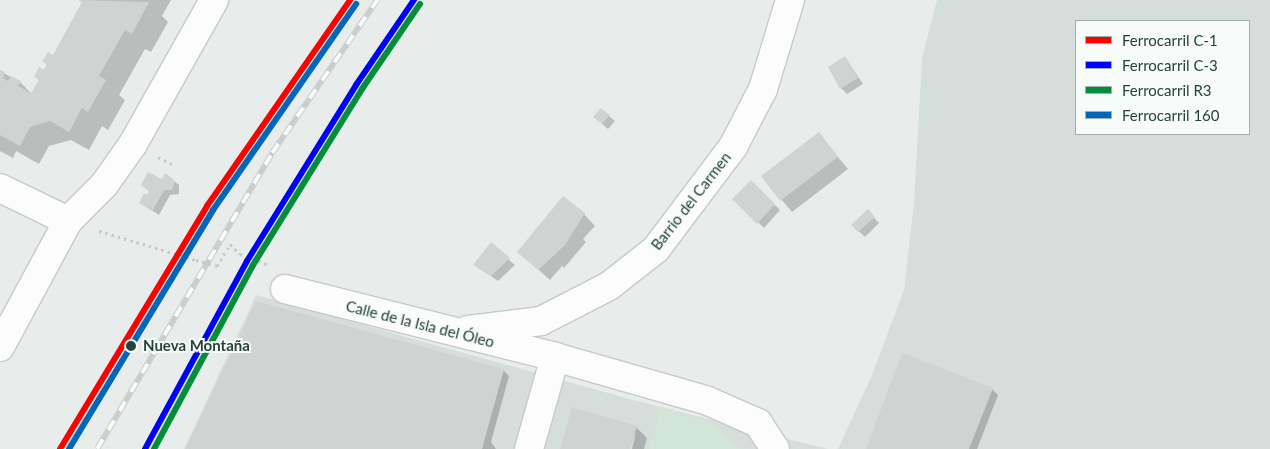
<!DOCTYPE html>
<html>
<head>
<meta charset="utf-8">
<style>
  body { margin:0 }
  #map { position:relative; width:1270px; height:449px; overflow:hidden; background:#e8edeb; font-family:Lato,sans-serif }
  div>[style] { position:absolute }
  .built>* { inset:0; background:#d6dedb }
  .green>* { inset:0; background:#d1e6d8 }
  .shadow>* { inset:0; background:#0003 }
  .building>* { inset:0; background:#cfd4d2 }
  .path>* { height:3px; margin-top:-1.5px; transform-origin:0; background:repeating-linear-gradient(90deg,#c3ccca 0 2.5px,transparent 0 6.5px) }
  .roads { filter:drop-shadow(1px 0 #c5cac8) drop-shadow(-1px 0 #c5cac8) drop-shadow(0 1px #c5cac8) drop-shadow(0 -1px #c5cac8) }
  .minor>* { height:28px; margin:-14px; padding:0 14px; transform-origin:14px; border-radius:14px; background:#fcfcfc }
  .rail>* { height:5.5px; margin-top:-2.75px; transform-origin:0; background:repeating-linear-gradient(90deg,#f7fbf9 0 11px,#c9cdcc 0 22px); box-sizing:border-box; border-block:1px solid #c9cdcc }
  .path-bridge>* { height:3px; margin-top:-1.5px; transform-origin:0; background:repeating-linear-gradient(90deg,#c3ccca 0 2.5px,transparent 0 6.5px) }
  .rail-1>* { height:6px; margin:-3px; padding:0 3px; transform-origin:3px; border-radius:3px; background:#f00 }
  .rail-2>* { height:6px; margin:-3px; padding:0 3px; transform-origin:3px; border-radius:3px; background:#00f }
  .rail-3>* { height:6px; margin:-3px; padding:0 3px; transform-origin:3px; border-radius:3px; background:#028d38 }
  .rail-4>* { height:6px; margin:-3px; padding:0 3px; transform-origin:3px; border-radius:3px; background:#0065bd }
  .dots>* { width:14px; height:14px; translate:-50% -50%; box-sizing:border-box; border:2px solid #f7fbf9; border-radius:50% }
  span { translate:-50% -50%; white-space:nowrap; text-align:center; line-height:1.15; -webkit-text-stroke:4px #f7fbf9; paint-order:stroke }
  .street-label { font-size:15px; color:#24423a }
  .stop-label { font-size:15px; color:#24423a; font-weight:700 }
  .left { translate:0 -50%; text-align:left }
  .legend { position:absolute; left:1075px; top:20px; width:175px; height:115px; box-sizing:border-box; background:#f7fbf9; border:1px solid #a3b1ad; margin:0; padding:6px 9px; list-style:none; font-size:15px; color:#24423a }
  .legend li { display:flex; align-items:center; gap:10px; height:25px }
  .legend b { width:25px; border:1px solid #a3b1ad }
</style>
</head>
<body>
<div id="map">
  <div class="built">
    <div style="clip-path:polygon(evenodd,937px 0,1270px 0,1270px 449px,838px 449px,872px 375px,904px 290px,914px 203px,922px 58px,937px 0,1076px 21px,1249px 21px,1249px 134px,1076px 134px,1076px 21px)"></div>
    <div style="clip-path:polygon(256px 295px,637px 401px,828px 449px,184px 449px)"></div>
  </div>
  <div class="green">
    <div style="clip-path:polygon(661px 408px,712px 423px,741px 449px,649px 449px)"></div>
  </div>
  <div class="shadow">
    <div style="clip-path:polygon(79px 0,171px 0,162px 16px,168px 22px,151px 52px,145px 49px,119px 95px,125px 100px,108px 130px,102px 126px,89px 150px,71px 140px,49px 146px,39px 164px,16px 151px,13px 158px,0 151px,0 71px,20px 82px,32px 94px,40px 81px,35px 77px,48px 66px,44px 62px,53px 56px,83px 3px)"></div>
    <div style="clip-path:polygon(845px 57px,863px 84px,847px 94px,841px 88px)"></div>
    <div style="clip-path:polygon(609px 116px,615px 121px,608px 129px,600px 122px)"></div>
    <div style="clip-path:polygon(819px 134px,848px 169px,792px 212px,762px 177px)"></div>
    <div style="clip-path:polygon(166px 174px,179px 185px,179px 194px,170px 195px,159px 215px,140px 203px,150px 192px,142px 185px,162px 181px)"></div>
    <div style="clip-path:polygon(751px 182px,780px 210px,764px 228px,734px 199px)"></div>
    <div style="clip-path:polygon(868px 211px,879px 223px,865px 237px,853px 225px)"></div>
    <div style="clip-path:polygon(584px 214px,595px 226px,583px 239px,586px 242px,564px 268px,562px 266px,550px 280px,519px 252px)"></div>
    <div style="clip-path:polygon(491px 244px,515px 265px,498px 281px,474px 265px)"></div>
    <div style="clip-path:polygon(503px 370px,509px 376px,491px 442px,496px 449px,187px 449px)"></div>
    <div style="clip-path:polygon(992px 389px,998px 395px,977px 449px,867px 449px)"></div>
    <div style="clip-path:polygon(636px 427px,647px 438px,644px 449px,632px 449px,636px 432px,629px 449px,561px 449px)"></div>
  </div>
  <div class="building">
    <div style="clip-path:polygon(78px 0,149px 2px,132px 34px,125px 30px,99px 76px,106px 80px,88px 112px,82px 108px,69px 132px,50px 121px,30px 127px,20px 146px,0 135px,0 70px,5px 72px,3px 78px,8px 81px,11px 76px,21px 81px,18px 86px,31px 93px,39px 80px,34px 77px,39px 67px,44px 70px,47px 64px,42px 62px,48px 52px,53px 55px,82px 2px)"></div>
    <div style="clip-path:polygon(845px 56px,858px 78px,840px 89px,828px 67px)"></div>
    <div style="clip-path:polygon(601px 108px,610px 115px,602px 124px,593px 117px)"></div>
    <div style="clip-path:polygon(819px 132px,838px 157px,780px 201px,761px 176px)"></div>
    <div style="clip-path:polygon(148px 172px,162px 179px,165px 173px,175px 181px,172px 190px,164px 190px,153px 210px,139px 203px,144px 193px,147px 195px,149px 191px,141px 185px)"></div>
    <div style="clip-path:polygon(751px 180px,775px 204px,757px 224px,732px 199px)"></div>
    <div style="clip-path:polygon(563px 196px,585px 213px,565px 245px,538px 270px,517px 252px)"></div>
    <div style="clip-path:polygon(868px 209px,875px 217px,858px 232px,851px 225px)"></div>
    <div style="clip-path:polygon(491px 242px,510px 258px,491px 276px,473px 265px)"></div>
    <div style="clip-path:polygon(256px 301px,504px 369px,482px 449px,185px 449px)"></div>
    <div style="clip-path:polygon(902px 353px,993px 388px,969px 449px,866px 449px)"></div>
    <div style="clip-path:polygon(572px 407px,637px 426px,630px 449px,560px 449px)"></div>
  </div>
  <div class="path">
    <div style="left:158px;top:157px;width:16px;rotate:27deg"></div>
    <div style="left:99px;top:231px;width:101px;rotate:16.6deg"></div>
    <div style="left:217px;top:266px;width:26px;rotate:-59deg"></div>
    <div style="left:230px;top:244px;width:14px;rotate:45deg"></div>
    <div style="left:240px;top:254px;width:30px;rotate:21deg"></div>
  </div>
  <div class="roads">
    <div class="minor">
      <div style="left:0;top:188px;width:76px;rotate:25.9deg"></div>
      <div style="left:285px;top:289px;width:278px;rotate:14.1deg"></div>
      <div style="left:555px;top:357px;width:159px;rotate:16deg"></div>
      <div style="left:708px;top:401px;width:55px;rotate:23.7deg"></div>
      <div style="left:758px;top:423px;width:31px;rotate:57deg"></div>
      <div style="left:468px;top:330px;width:74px;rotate:-7deg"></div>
      <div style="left:541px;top:321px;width:76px;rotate:-27.2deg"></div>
      <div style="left:609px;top:286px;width:60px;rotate:-38.2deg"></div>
      <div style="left:656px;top:249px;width:128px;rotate:-53deg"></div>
      <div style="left:733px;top:147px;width:65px;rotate:-62.7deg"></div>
      <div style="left:763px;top:89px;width:93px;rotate:-73.1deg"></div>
      <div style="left:0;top:347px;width:143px;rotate:-61.6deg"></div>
      <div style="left:68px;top:221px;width:51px;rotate:-45deg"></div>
      <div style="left:104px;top:185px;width:50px;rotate:-54.7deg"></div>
      <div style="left:133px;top:144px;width:165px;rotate:-60.6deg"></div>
      <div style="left:529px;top:449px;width:96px;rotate:-74.2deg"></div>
    </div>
  </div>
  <div class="rail">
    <div style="left:97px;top:449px;width:344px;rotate:-59.4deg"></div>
    <div style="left:272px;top:153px;width:186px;rotate:-55.5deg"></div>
  </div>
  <div class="path-bridge">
    <div style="left:196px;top:260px;width:22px;rotate:16deg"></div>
  </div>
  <div class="rail-1">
    <div style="left:60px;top:449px;width:284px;rotate:-58.8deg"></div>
    <div style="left:207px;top:206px;width:251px;rotate:-55.2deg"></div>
  </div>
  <div class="rail-2">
    <div style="left:145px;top:449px;width:214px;rotate:-61.5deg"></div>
    <div style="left:247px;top:261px;width:207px;rotate:-58.2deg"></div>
    <div style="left:356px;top:85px;width:103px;rotate:-55.7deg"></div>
  </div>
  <div class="rail-3">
    <div style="left:154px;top:449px;width:209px;rotate:-61.7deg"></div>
    <div style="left:253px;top:265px;width:207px;rotate:-58.2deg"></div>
    <div style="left:362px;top:89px;width:103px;rotate:-55.7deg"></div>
  </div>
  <div class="rail-4">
    <div style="left:69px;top:449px;width:279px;rotate:-58.9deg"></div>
    <div style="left:213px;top:210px;width:251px;rotate:-55.2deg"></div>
  </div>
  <div class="dots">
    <div style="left:131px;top:346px;background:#24423a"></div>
  </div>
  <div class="street-label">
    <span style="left:691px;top:201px;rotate:-52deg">Barrio del Carmen</span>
    <span style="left:420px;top:324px;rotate:14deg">Calle de la Isla del Óleo</span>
  </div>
  <div class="stop-label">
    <span class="left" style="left:143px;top:346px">Nueva Montaña</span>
  </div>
  <ul class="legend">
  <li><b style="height:6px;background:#f00"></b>Ferrocarril C-1</li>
  <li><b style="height:6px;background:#00f"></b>Ferrocarril C-3</li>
  <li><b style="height:6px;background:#028d38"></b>Ferrocarril R3</li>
  <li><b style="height:6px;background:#0065bd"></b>Ferrocarril 160</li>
  </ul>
</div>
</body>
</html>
